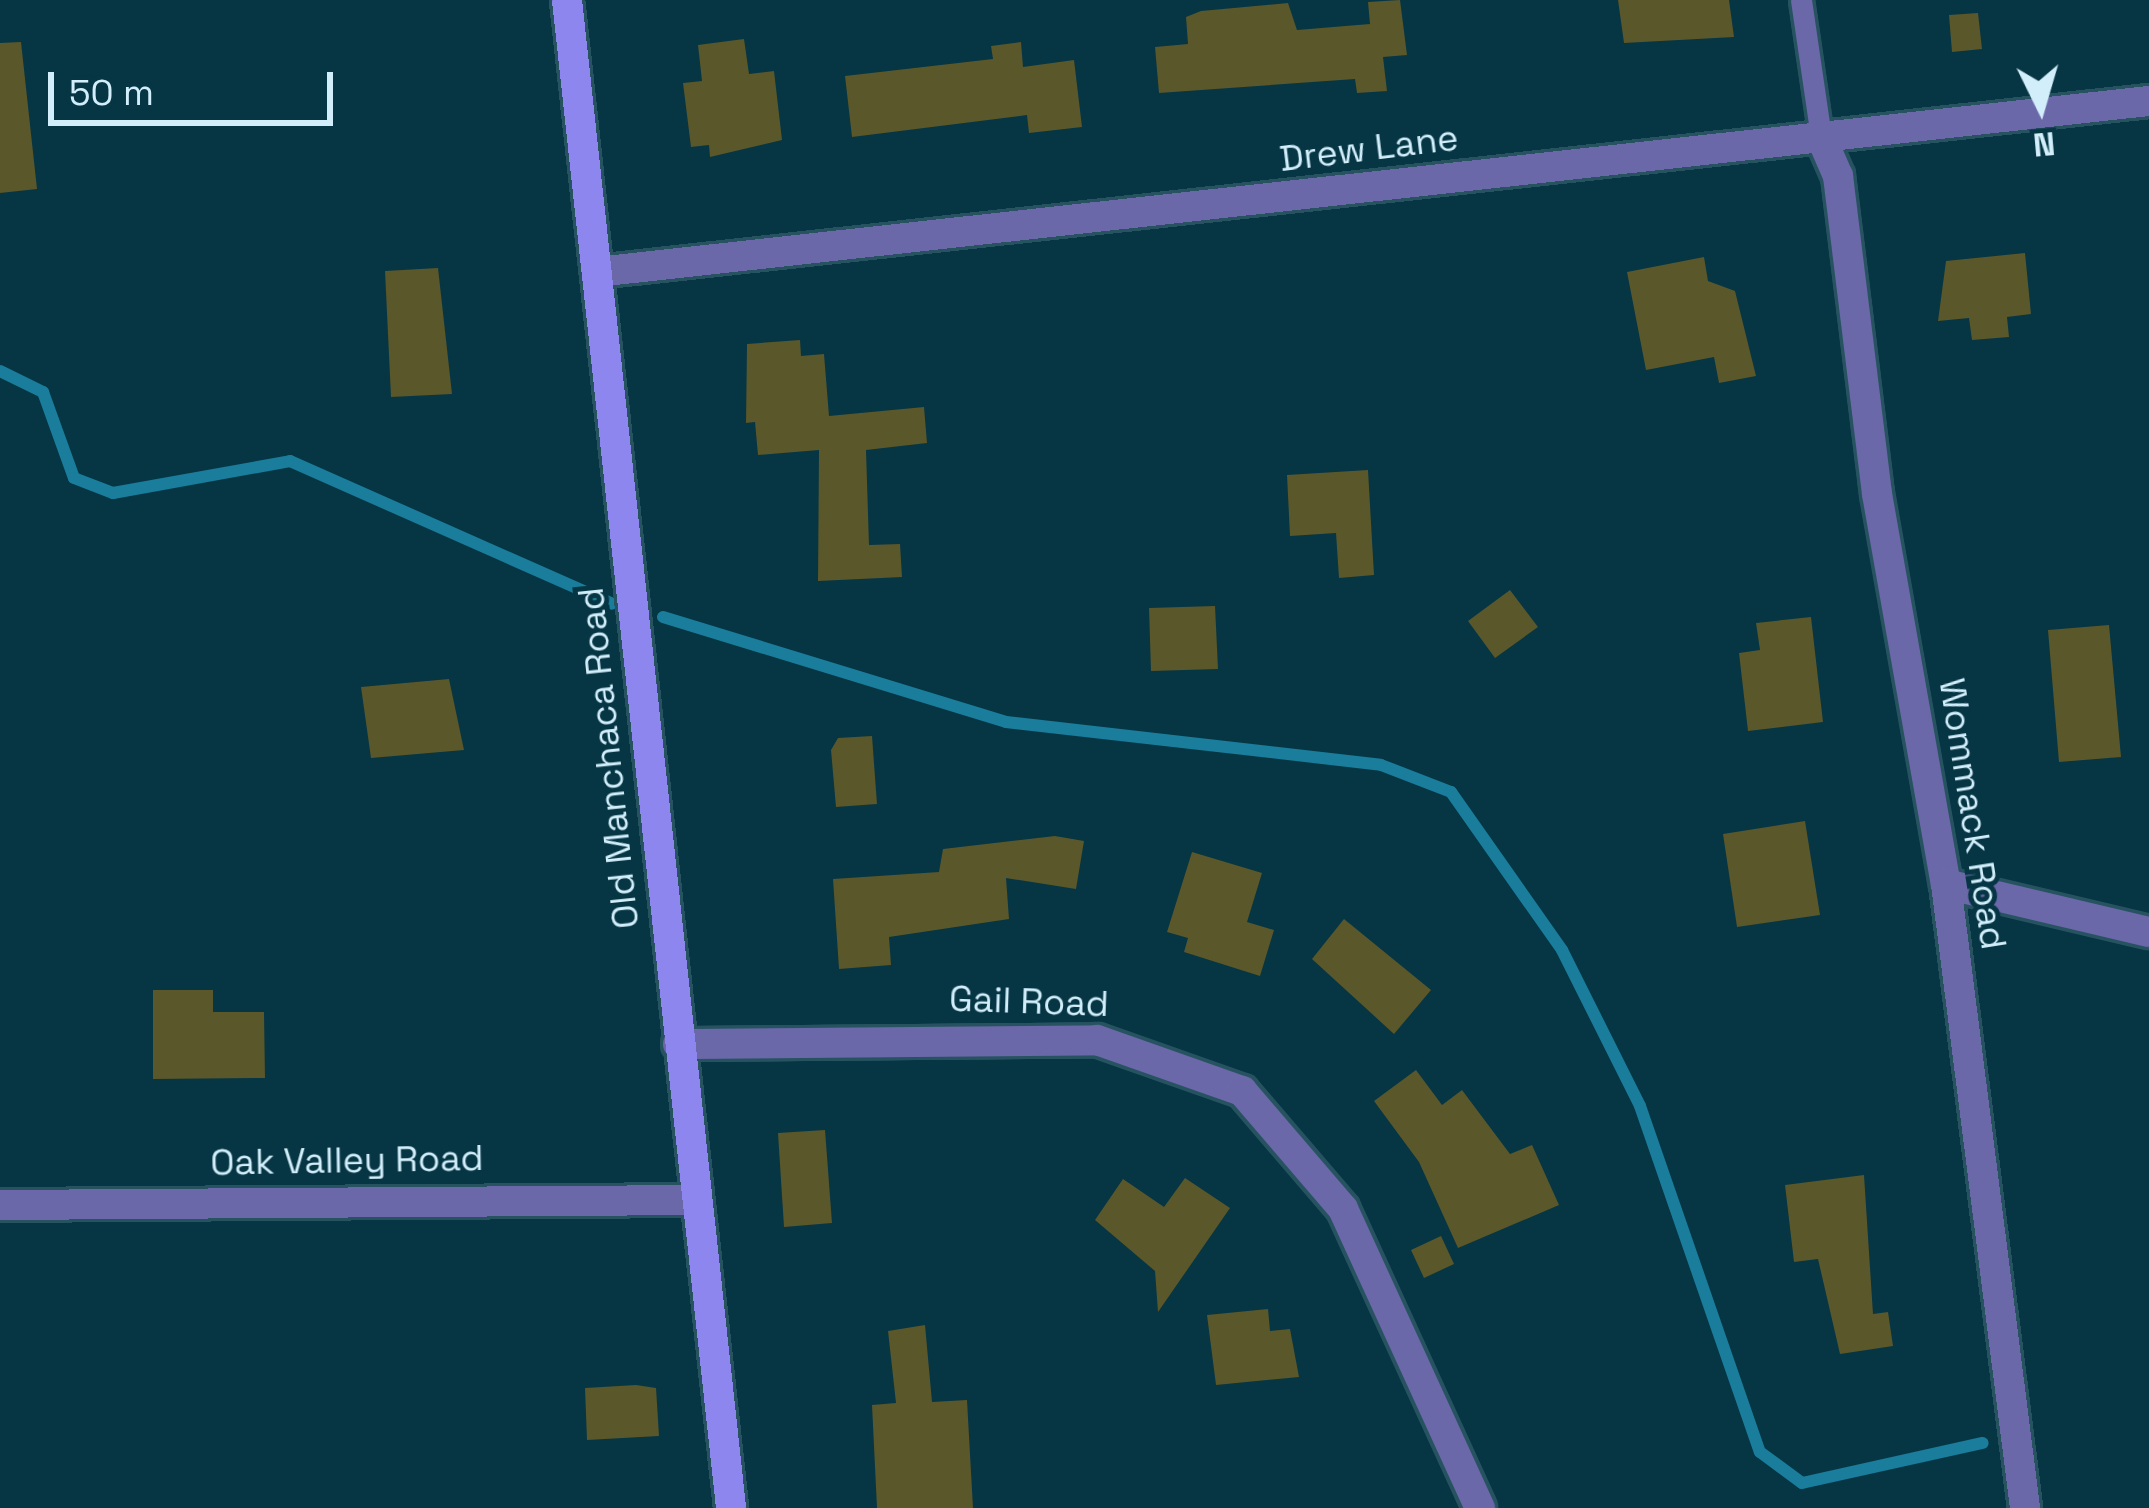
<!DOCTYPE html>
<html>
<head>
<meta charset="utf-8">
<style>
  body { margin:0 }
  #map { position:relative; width:2149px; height:1508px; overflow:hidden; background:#063544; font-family:"Space Grotesk",sans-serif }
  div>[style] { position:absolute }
  .stream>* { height:12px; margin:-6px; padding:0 6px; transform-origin:6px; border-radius:6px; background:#197d9b }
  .building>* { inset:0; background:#5a572a }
  .roads { filter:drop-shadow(3px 0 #275361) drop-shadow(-3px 0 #275361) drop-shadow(0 3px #275361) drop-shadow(0 -3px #275361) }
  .lane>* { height:21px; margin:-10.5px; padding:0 10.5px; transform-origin:10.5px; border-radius:10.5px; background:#6b68a9 }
  .street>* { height:30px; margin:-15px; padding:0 15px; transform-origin:15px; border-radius:15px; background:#6b68a9 }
  .secondary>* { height:30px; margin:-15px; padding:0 15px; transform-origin:15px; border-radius:15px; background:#8c86ee }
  span { translate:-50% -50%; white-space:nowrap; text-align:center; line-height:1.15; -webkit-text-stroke:10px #063544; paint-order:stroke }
  .street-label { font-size:36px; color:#d2eefa }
  .north { position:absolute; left:1981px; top:48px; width:120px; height:120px; -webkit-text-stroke:9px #063544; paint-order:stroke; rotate:175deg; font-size:33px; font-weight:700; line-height:48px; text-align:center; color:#d2eefa }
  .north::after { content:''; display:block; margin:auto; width:42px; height:54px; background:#d2eefa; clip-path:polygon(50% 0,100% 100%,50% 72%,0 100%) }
  .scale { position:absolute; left:48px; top:72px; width:285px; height:54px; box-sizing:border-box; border:6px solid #d2eefa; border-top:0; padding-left:15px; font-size:36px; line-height:42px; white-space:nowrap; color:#d2eefa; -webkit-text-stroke:9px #063544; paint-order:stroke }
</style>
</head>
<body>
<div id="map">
  <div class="stream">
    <div style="left:0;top:371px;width:48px;rotate:26deg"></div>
    <div style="left:43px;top:392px;width:91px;rotate:70.2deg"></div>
    <div style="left:74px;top:478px;width:42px;rotate:21deg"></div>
    <div style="left:113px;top:493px;width:180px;rotate:-10.2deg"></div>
    <div style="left:290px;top:461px;width:352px;rotate:23.9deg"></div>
    <div style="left:663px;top:617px;width:359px;rotate:17deg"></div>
    <div style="left:1006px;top:722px;width:377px;rotate:6.5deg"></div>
    <div style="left:1381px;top:765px;width:75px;rotate:21.1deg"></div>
    <div style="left:1451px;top:792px;width:193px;rotate:54.9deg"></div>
    <div style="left:1562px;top:950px;width:174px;rotate:63.4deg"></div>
    <div style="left:1640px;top:1106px;width:366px;rotate:70.9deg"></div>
    <div style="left:1760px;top:1452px;width:52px;rotate:36.4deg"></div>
    <div style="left:1802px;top:1483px;width:185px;rotate:-12.5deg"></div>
  </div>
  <div class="building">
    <div style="clip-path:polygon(1400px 0,1407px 55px,1383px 57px,1387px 91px,1357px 93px,1355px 79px,1159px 93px,1155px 47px,1188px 44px,1186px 17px,1201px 11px,1288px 3px,1297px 30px,1370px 24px,1368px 2px)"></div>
    <div style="clip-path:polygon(1618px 0,1729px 0,1734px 37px,1624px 43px)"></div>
    <div style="clip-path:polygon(1978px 13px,1982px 49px,1952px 52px,1949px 15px)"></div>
    <div style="clip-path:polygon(744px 39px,749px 74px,774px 71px,782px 140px,710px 157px,709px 145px,691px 147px,683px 83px,702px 81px,698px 45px)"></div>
    <div style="clip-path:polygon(21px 42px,37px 189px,0 193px,0 43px)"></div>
    <div style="clip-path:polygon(1021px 42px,1023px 67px,1074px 60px,1082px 127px,1029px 133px,1027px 115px,852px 137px,845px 76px,993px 59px,991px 46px)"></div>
    <div style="clip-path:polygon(2025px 253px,2031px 314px,2007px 317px,2009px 337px,1972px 340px,1969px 318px,1938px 321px,1946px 261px)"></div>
    <div style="clip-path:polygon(1704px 257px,1708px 281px,1735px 291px,1756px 376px,1719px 383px,1714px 357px,1646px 370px,1627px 272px)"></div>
    <div style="clip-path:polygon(438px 268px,452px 394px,391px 397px,385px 271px)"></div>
    <div style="clip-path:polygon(800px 340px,801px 356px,824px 354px,829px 416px,924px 407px,927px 443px,866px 450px,869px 545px,900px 544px,902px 577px,818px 581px,819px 450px,758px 455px,755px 422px,746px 423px,747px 344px)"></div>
    <div style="clip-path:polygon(1368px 470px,1374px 575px,1339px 578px,1336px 533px,1290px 536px,1287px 475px)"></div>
    <div style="clip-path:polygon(1510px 590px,1538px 627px,1495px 658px,1468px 621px)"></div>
    <div style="clip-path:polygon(1215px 606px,1218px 669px,1151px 671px,1149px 608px)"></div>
    <div style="clip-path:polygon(1811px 617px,1823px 722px,1748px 731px,1739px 653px,1760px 650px,1756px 623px)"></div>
    <div style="clip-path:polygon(2109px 625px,2121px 757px,2059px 762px,2048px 630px)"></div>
    <div style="clip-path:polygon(449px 679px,464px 750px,371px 758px,361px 687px)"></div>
    <div style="clip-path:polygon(872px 736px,877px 804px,836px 807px,831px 750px,838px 738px)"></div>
    <div style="clip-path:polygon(1805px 821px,1820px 915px,1737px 927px,1723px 834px)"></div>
    <div style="clip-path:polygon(1055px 836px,1084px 841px,1076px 889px,1006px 878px,1009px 919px,889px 937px,891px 965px,839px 969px,833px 879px,939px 872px,943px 849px)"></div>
    <div style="clip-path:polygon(1192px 852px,1262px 873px,1247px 922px,1274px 930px,1260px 976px,1184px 952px,1188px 938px,1167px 932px)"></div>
    <div style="clip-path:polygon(1344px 919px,1431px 990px,1394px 1034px,1312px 959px)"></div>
    <div style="clip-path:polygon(153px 990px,213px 990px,213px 1012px,264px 1012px,265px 1078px,153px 1079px)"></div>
    <div style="clip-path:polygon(1416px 1070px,1442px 1105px,1462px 1090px,1510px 1154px,1532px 1145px,1559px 1205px,1458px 1248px,1419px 1162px,1374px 1101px)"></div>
    <div style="clip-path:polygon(825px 1130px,832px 1223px,784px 1227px,778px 1133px)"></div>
    <div style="clip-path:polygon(1864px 1175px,1873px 1314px,1888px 1312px,1893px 1346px,1840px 1354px,1818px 1259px,1794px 1262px,1785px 1185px)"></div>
    <div style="clip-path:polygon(1185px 1178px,1230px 1208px,1158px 1312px,1155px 1271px,1095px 1220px,1123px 1179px,1164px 1207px)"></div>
    <div style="clip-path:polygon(1441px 1236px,1454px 1264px,1424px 1278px,1411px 1250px)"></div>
    <div style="clip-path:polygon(1268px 1309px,1270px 1331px,1290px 1329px,1299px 1377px,1216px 1385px,1207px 1315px)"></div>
    <div style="clip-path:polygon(925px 1325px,932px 1402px,967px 1400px,973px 1508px,877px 1508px,872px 1405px,896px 1403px,888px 1331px)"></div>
    <div style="clip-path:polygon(636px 1385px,656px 1388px,659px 1436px,587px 1440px,585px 1388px)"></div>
  </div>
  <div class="roads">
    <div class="lane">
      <div style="left:1801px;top:0;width:138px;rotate:81.7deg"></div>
    </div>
    <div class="street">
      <div style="left:1821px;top:137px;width:43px;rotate:66.4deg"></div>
      <div style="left:1838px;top:176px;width:320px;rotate:83deg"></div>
      <div style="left:1877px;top:494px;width:396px;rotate:80deg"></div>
      <div style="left:1946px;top:884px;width:629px;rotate:82.78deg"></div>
      <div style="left:597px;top:272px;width:1561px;rotate:-6.29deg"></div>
      <div style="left:1946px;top:884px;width:209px;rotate:13.3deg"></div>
      <div style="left:678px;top:1044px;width:419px;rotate:-0.5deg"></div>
      <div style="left:1097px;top:1040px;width:154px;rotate:19.4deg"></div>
      <div style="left:1242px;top:1091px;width:155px;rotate:49.4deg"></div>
      <div style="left:1343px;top:1209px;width:329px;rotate:65.4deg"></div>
      <div style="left:0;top:1205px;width:695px;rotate:-0.41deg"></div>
    </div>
    <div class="secondary">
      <div style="left:567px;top:0;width:1517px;rotate:83.79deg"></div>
    </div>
  </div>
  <div class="street-label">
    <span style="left:1369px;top:149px;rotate:-7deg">Drew Lane</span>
    <span style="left:609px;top:758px;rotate:-96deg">Old Manchaca Road</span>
    <span style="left:1972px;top:814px;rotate:81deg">Wommack Road</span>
    <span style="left:1029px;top:1002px;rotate:2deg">Gail Road</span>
    <span style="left:347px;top:1161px;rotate:-1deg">Oak Valley Road</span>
  </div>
  <div class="north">N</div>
  <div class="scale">50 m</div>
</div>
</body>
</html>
